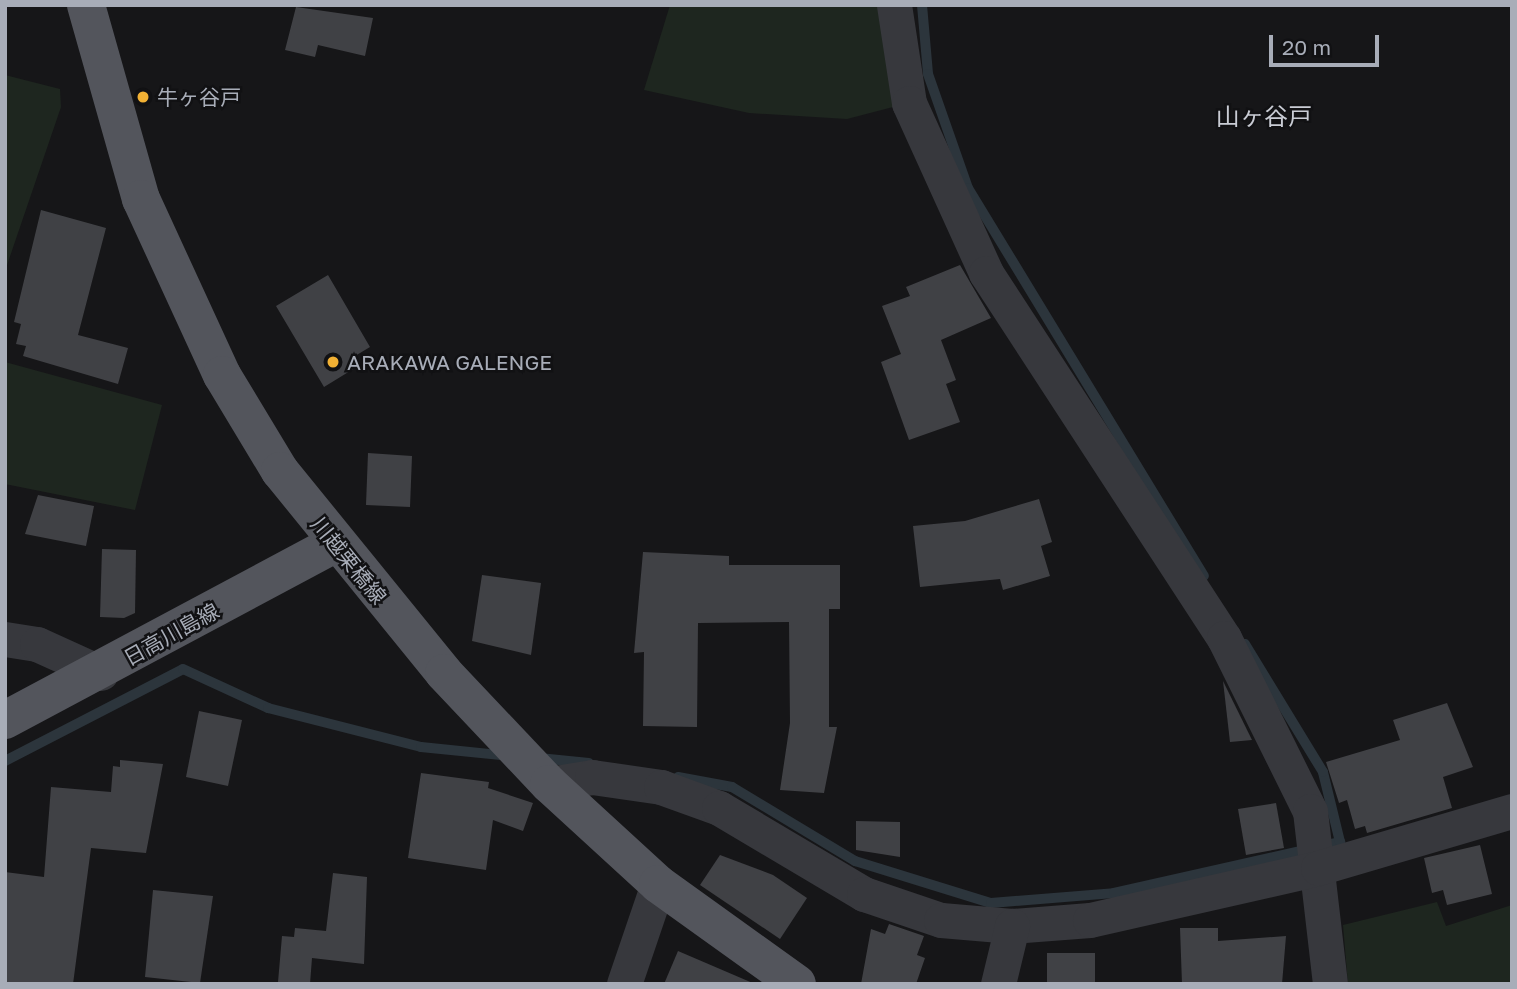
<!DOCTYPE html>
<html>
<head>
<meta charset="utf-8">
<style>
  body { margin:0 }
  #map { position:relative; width:1517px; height:989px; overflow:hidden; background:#161618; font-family:"Golos Text","Noto Sans JP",sans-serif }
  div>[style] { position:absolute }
  .green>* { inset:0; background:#1e261f }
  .stream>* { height:10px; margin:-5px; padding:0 5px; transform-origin:5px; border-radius:5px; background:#2c353c }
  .building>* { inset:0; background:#404145 }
  .minor>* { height:35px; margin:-17.5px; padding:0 17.5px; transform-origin:17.5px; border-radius:17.5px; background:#37383d }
  .primary>* { height:38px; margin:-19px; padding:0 19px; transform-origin:19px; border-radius:19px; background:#53555c }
  .dots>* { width:19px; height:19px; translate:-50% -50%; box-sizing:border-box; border:4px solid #111113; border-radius:50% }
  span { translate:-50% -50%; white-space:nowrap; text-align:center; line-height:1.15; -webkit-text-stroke:5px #111113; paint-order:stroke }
  .poi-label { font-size:21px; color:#a8adb8 }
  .left { translate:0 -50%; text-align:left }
  .street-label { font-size:21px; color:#a8adb8 }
  .quarter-label { font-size:24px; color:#c9ccd4 }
  .frame { position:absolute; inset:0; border:7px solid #a8adb8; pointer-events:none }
  .scale { position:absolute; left:1269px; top:35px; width:110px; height:32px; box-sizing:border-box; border:4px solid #a8adb8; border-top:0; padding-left:9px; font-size:21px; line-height:24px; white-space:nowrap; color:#a8adb8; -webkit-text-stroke:5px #111113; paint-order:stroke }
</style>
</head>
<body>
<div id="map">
  <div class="green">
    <div style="clip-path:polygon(670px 5px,881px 5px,893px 107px,847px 119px,749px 113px,644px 90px)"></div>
    <div style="clip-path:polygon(5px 75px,60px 89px,61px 107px,5px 271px)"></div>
    <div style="clip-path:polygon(5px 362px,162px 405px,135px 510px,5px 484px)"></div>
    <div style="clip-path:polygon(1437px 902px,1446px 926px,1512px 905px,1512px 984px,1348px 984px,1343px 925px)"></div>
  </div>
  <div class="stream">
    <div style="left:922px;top:5px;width:69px;rotate:85deg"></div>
    <div style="left:928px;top:74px;width:121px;rotate:70.7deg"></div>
    <div style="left:968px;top:188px;width:454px;rotate:58.7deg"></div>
    <div style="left:539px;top:758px;width:50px;rotate:5.7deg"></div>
    <div style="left:5px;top:761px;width:200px;rotate:-27.3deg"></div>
    <div style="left:183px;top:669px;width:94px;rotate:24.6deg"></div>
    <div style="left:268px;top:708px;width:158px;rotate:14.3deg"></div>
    <div style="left:421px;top:747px;width:88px;rotate:5.8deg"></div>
    <div style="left:678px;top:777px;width:55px;rotate:10.5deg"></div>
    <div style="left:732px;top:787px;width:144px;rotate:31deg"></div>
    <div style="left:855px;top:861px;width:142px;rotate:17.2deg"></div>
    <div style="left:991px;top:903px;width:123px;rotate:-4.6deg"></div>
    <div style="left:1114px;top:893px;width:232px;rotate:-12.7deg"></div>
    <div style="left:1340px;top:842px;width:72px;rotate:-103.7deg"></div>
    <div style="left:1323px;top:772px;width:150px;rotate:-121.4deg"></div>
  </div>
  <div class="building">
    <div style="clip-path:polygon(296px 7px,373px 18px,365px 56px,318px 45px,315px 57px,285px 50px)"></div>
    <div style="clip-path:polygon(41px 210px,106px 228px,78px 335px,128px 348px,118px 384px,23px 356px,26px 346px,16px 344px,21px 324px,14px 322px)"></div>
    <div style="clip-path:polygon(960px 265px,991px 318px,941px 340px,956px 380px,946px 384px,960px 422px,909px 440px,881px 362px,901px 354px,882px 306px,910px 296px,906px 287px)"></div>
    <div style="clip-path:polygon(328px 275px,370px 347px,350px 359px,355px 368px,324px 387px,276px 306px)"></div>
    <div style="clip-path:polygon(368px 453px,412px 456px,410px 507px,366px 505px)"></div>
    <div style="clip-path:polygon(38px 495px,94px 506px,86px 546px,25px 534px)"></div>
    <div style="clip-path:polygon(1039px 499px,1052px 542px,1041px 546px,1050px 576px,1003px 590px,1000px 579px,920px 587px,913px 526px,965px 521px)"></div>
    <div style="clip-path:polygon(102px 549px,136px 550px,135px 613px,124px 618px,100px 617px)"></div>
    <div style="clip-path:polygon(643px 552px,729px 556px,729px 565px,840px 565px,840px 609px,829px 609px,829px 727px,837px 727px,824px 793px,780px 790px,790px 723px,789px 622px,698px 623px,697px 727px,643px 726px,644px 652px,634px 653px)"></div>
    <div style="clip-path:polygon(482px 575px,541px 583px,531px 655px,472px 641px)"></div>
    <div style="clip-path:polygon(1223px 681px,1252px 740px,1230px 742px)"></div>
    <div style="clip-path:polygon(1447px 703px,1473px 767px,1443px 777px,1452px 808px,1367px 833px,1365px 826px,1355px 829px,1347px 800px,1339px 803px,1326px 762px,1400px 740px,1393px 720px)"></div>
    <div style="clip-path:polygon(199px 711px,242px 720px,228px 786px,186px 777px)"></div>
    <div style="clip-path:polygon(120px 760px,163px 764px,146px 853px,91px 848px,73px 984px,5px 984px,5px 872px,44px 877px,51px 787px,111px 792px,113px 766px,120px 767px)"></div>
    <div style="clip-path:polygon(421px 773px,489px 782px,488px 788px,533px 803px,523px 831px,493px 820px,486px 870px,408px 858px)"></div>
    <div style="clip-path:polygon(1276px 803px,1284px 848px,1246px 855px,1238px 809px)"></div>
    <div style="clip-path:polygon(856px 821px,900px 822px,900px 857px,856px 850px)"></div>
    <div style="clip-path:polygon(1480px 845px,1492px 894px,1447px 905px,1443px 890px,1432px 893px,1424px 858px)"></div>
    <div style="clip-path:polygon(720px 855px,773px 875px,807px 898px,780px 939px,700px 885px)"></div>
    <div style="clip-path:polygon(333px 873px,367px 877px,364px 964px,312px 958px,310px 984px,278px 982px,282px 936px,294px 937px,295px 928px,326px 931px)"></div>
    <div style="clip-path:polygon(153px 890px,213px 896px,200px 983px,145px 977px)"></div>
    <div style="clip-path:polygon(889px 924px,924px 936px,917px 955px,925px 958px,916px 984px,861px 984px,871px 929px,885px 934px)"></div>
    <div style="clip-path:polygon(1180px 928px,1218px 928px,1218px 941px,1286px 936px,1282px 984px,1182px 984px)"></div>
    <div style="clip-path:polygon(678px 951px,755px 984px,664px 984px)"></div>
    <div style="clip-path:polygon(1047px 953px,1095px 953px,1095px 984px,1047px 984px)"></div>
  </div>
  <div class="minor">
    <div style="left:894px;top:5px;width:99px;rotate:81.3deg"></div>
    <div style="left:909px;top:103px;width:187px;rotate:65.6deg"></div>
    <div style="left:986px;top:273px;width:436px;rotate:56.9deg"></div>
    <div style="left:1224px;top:638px;width:193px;rotate:63.6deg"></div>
    <div style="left:1310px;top:811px;width:174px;rotate:83.4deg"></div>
    <div style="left:5px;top:639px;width:32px;rotate:9deg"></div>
    <div style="left:37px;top:644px;width:70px;rotate:24.4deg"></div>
    <div style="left:549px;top:784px;width:44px;rotate:-9.2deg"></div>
    <div style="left:592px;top:777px;width:70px;rotate:8.2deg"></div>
    <div style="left:661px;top:787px;width:62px;rotate:19.9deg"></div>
    <div style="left:719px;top:808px;width:169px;rotate:30.7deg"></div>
    <div style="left:864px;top:894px;width:81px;rotate:18.7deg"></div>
    <div style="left:941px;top:920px;width:71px;rotate:4.8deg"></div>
    <div style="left:1012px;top:926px;width:78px;rotate:-4.4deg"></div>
    <div style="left:1090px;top:920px;width:234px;rotate:-12.8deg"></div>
    <div style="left:1318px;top:868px;width:202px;rotate:-16.4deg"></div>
    <div style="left:624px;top:984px;width:106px;rotate:-71.2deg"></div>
    <div style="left:998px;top:984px;width:60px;rotate:-76.4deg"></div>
  </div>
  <div class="primary">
    <div style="left:86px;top:5px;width:202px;rotate:74.2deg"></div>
    <div style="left:141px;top:199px;width:194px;rotate:65.3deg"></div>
    <div style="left:222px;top:375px;width:112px;rotate:58.9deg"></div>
    <div style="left:280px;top:471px;width:260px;rotate:50.9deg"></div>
    <div style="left:444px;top:673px;width:153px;rotate:46.6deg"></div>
    <div style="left:549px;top:784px;width:148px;rotate:42.5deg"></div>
    <div style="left:658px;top:884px;width:171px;rotate:35.7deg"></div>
    <div style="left:5px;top:720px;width:373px;rotate:-28.1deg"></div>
  </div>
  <div class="dots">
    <div style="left:143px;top:97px;background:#f2b134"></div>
    <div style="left:333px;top:362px;background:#f2b134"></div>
  </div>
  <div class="poi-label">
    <span class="left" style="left:157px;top:97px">牛ヶ谷戸</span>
    <span class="left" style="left:347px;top:362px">ARAKAWA GALENGE</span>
  </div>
  <div class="street-label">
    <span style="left:349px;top:560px;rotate:51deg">川越栗橋線</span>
    <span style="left:171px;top:634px;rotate:-29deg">日高川島線</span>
  </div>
  <div class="quarter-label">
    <span style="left:1264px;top:116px">山ヶ谷戸</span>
  </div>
  <div class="frame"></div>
  <div class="scale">20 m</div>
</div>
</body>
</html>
